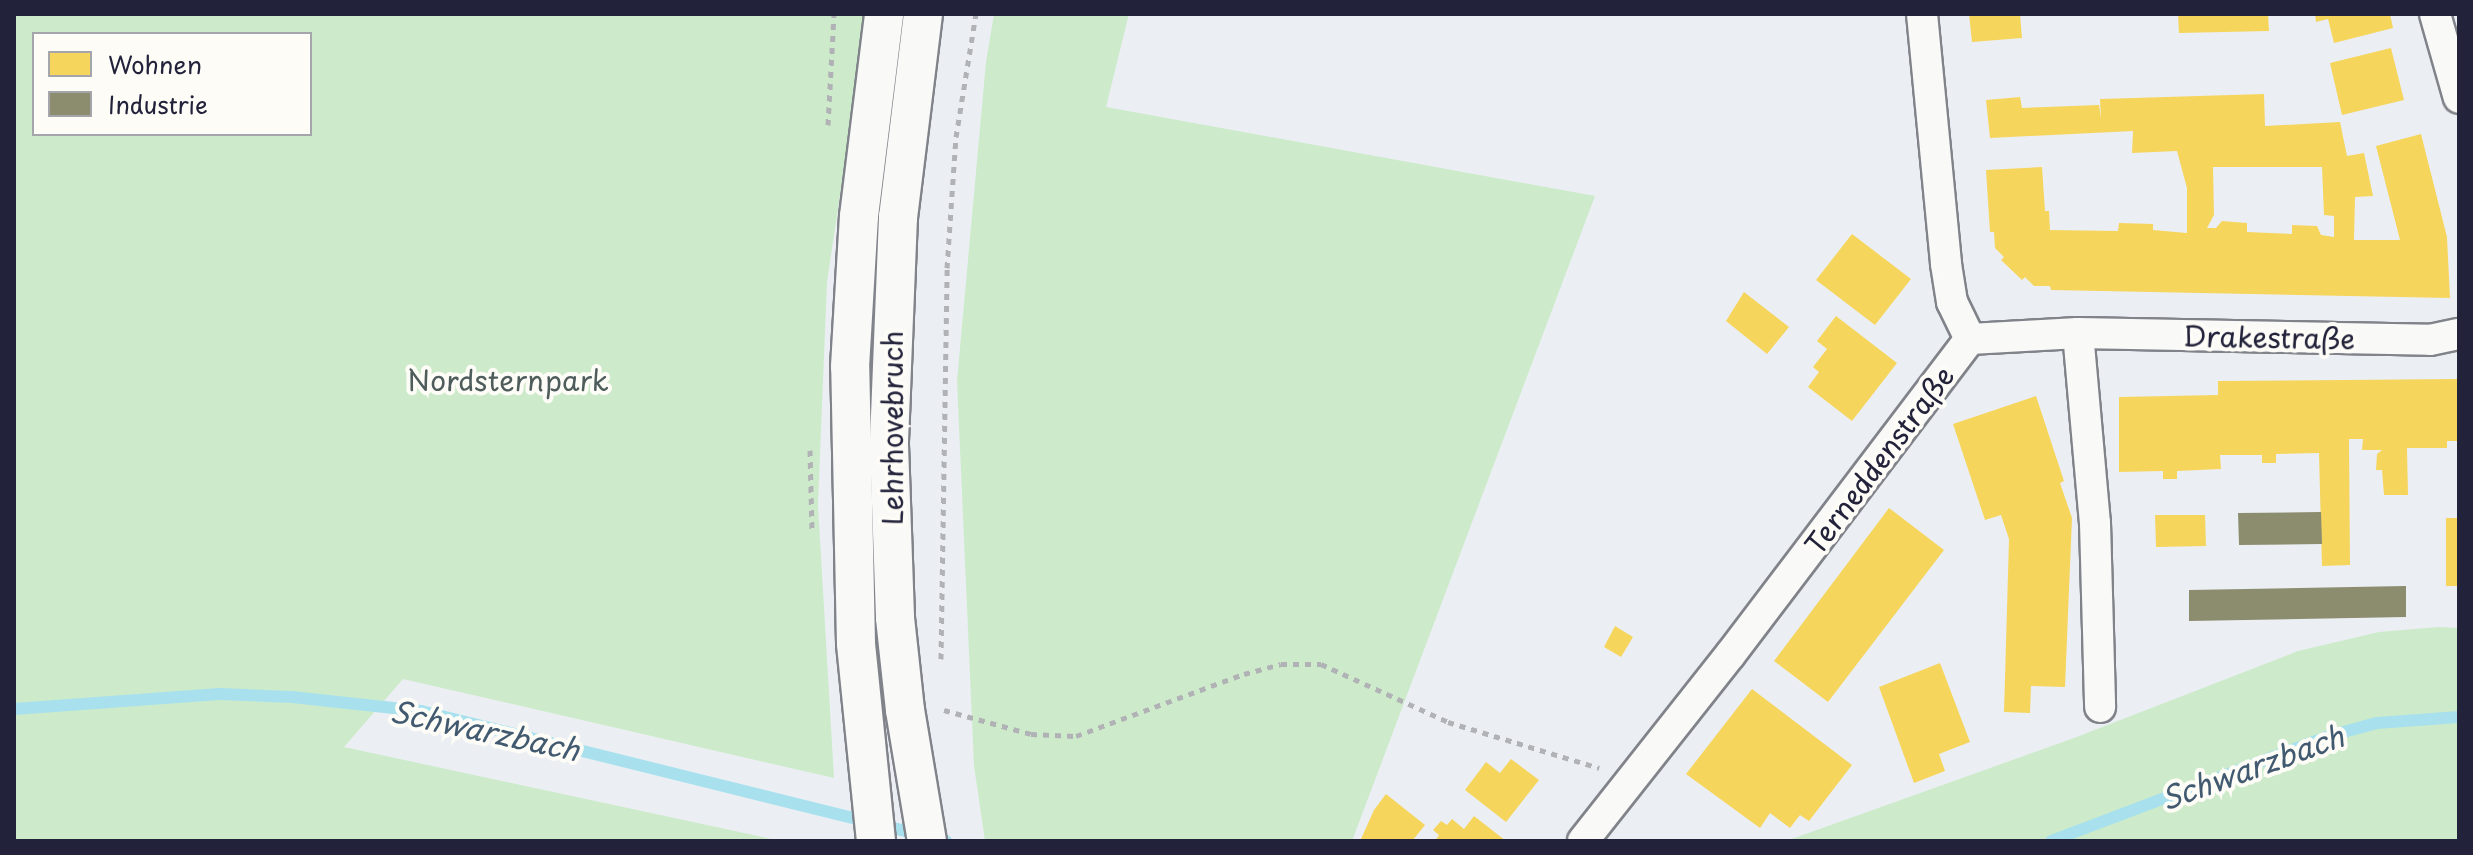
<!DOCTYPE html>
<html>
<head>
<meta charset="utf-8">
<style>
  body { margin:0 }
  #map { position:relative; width:2473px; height:855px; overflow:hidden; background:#ebeff4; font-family:"Playpen Sans",sans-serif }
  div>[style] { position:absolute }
  .green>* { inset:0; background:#cdebca }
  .homes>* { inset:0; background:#f6d55c }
  .industry>* { inset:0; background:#8c8c6e }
  .stream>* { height:12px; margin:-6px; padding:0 6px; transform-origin:6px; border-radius:6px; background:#a8e1ed }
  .path>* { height:5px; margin-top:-2.5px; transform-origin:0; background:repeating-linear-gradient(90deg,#b1b2b5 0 6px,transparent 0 12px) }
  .roads { filter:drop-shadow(2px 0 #81838a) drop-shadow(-2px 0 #81838a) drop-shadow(0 2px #81838a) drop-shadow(0 -2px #81838a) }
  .minor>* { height:30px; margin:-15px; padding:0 15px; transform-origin:15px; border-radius:15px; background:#f9f9f8 }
  .tertiary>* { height:38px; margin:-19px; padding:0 19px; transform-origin:19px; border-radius:19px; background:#f9f9f8 }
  span { translate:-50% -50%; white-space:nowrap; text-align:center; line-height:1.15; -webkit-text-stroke:8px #fdfcf7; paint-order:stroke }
  .street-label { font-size:28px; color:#22223b }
  .park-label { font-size:28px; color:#4e5d5c }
  .water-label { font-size:30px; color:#425a70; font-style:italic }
  .frame { position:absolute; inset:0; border:16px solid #22223b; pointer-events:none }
  .legend { position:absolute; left:32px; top:32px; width:280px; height:104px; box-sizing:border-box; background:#fdfcf7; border:2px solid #a5a5ac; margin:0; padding:10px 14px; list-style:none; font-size:24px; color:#22223b }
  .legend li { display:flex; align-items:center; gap:16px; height:40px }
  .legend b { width:40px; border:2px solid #a5a5ac }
</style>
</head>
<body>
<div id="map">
  <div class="green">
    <div style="clip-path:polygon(evenodd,14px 14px,867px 14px,827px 282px,818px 505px,834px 778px,403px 679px,344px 747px,781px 841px,14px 841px,14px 14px,34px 34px,310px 34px,310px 134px,34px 134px,34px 34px)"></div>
    <div style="clip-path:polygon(994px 14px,1129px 14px,1106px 107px,1595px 196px,1352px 841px,985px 841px,974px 766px,957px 381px,986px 62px)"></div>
    <div style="clip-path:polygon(2438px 627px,2459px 628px,2459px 841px,1786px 841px,2074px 738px,2298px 651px,2379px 632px)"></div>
  </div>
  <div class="homes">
    <div style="clip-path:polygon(1969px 14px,2020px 14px,2022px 38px,1972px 42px)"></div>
    <div style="clip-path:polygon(2178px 14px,2268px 14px,2269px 31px,2179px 33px)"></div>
    <div style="clip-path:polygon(2315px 14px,2390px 14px,2393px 28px,2334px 43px,2328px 19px,2316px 22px)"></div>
    <div style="clip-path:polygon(2391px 48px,2404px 100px,2342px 115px,2330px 63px)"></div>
    <div style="clip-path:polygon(evenodd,2264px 94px,2265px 126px,2340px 122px,2347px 156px,2364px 153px,2373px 196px,2355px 197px,2354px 240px,2400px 240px,2376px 146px,2421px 134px,2447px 237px,2450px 298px,2051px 290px,2050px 286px,2034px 286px,2025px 277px,2022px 280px,2001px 260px,2004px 257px,1995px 248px,1994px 232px,1990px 232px,1986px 170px,2042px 167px,2045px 211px,2049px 211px,2050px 230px,2118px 231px,2119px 223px,2153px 224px,2153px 230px,2187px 233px,2187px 188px,2177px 151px,2132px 153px,2133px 131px,1990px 138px,1986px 100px,2020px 97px,2022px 108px,2099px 105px,2101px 119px,2100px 99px,2264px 94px,2213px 167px,2322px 167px,2324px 215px,2334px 216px,2334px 237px,2321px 235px,2317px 226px,2292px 225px,2292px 234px,2247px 232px,2247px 223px,2222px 221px,2216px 228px,2207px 228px,2214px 215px,2213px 167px)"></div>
    <div style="clip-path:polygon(1852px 234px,1911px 279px,1875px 325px,1816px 280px)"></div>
    <div style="clip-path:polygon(1744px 292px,1789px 327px,1767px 354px,1726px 321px)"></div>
    <div style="clip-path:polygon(1836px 316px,1897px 363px,1852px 421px,1808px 387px,1819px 372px,1813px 367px,1827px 349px,1817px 341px)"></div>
    <div style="clip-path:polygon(2459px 379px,2459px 441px,2447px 441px,2447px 448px,2407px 448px,2408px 495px,2384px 495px,2382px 470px,2376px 470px,2377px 454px,2382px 450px,2362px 450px,2363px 439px,2349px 439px,2350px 565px,2322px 566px,2319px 453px,2276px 454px,2276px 463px,2262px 463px,2262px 455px,2220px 455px,2221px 469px,2177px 471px,2177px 479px,2163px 479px,2163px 471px,2119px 472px,2119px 397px,2218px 395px,2218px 381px)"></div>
    <div style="clip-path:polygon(2036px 396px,2064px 481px,2060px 483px,2072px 518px,2065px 687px,2031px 686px,2030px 713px,2004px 712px,2009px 539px,2001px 515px,1985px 520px,1953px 424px)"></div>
    <div style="clip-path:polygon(1889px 508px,1944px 550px,1828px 702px,1774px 661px)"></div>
    <div style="clip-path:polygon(2155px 515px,2205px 515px,2206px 546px,2156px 547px)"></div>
    <div style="clip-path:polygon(2446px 518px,2459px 518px,2459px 586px,2446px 586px)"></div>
    <div style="clip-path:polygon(1615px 626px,1633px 637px,1621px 657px,1604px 647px)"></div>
    <div style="clip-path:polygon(1940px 663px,1970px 742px,1939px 754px,1945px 771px,1914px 783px,1879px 687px)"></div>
    <div style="clip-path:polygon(1752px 689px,1852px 765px,1809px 821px,1800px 815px,1790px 828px,1770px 813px,1760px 828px,1686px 774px)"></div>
    <div style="clip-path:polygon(1511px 759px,1539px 780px,1506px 822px,1465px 790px,1486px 762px,1500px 773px)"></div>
    <div style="clip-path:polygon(1386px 794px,1425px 825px,1412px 841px,1361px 839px,1374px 810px)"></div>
    <div style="clip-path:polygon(1474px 816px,1506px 841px,1435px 841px,1439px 835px,1433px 830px,1441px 821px,1447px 825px,1452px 819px,1464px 829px)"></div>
  </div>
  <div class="industry">
    <div style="clip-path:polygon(2321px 512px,2322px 544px,2239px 545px,2238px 513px)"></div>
    <div style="clip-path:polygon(2406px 586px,2406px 617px,2189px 621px,2189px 590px)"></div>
  </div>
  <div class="stream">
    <div style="left:14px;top:709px;width:206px;rotate:-4.2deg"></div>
    <div style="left:219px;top:694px;width:73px;rotate:2.4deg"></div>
    <div style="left:292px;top:697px;width:130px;rotate:6.2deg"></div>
    <div style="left:421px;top:711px;width:541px;rotate:13.91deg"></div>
    <div style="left:2051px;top:841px;width:297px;rotate:-20.7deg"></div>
    <div style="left:2329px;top:736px;width:50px;rotate:-15.2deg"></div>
    <div style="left:2377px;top:723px;width:82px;rotate:-4.2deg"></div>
  </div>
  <div class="path">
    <div style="left:828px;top:125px;width:111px;rotate:-86.9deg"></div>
    <div style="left:810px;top:450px;width:82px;rotate:88.6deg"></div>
    <div style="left:941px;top:659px;width:391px;rotate:-89.1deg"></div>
    <div style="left:947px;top:268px;width:131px;rotate:-86.1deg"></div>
    <div style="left:956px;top:137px;width:125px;rotate:-80.8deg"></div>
    <div style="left:944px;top:710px;width:90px;rotate:15.4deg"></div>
    <div style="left:1031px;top:734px;width:45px;rotate:2.5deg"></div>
    <div style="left:1076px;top:736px;width:179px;rotate:-20.3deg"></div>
    <div style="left:1244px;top:674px;width:38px;rotate:-15deg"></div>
    <div style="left:1281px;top:664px;width:40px"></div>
    <div style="left:1321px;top:664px;width:140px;rotate:24.5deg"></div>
    <div style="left:1448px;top:722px;width:158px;rotate:16.9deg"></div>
  </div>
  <div class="roads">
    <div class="minor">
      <div style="left:2435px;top:14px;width:87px;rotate:74.1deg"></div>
      <div style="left:2078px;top:333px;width:191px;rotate:84.9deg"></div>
      <div style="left:2095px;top:523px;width:184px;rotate:88.4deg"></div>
      <div style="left:1970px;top:339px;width:108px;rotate:-3.2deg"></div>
      <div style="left:2078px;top:333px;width:352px;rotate:1.1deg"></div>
      <div style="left:2430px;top:340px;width:30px;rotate:-12deg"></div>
      <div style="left:1583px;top:841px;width:237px;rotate:-51.7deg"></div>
      <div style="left:1730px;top:655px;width:397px;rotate:-52.8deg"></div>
      <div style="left:1970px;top:339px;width:41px;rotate:-115.9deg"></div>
      <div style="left:1952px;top:302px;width:39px;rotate:-99deg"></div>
      <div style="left:1946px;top:263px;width:250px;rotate:-95.5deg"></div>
    </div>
    <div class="tertiary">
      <div style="left:923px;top:14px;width:205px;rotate:97deg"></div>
      <div style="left:898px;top:217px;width:228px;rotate:92.3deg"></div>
      <div style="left:889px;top:445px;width:173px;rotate:88deg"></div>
      <div style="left:895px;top:618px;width:93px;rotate:83.8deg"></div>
      <div style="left:905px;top:710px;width:133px;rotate:80.5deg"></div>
      <div style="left:876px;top:841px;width:199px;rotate:-95.8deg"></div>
      <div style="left:856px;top:643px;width:276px;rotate:-91.2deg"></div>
      <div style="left:850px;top:367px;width:151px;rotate:-86.6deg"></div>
      <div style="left:859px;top:216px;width:204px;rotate:-82.9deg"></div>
    </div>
  </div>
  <div class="street-label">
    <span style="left:2269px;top:337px;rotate:1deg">Drakestraße</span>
    <span style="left:892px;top:428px;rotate:-90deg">Lehrhovebruch</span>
    <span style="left:1879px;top:460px;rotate:-53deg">Terneddenstraße</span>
  </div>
  <div class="park-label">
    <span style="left:508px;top:380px">Nordsternpark</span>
  </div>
  <div class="water-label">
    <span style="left:485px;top:730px;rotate:12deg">Schwarzbach</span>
    <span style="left:2252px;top:767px;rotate:-20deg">Schwarzbach</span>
  </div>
  <div class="frame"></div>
  <ul class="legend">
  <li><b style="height:22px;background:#f6d55c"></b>Wohnen</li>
  <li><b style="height:22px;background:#8c8c6e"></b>Industrie</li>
  </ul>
</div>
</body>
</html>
